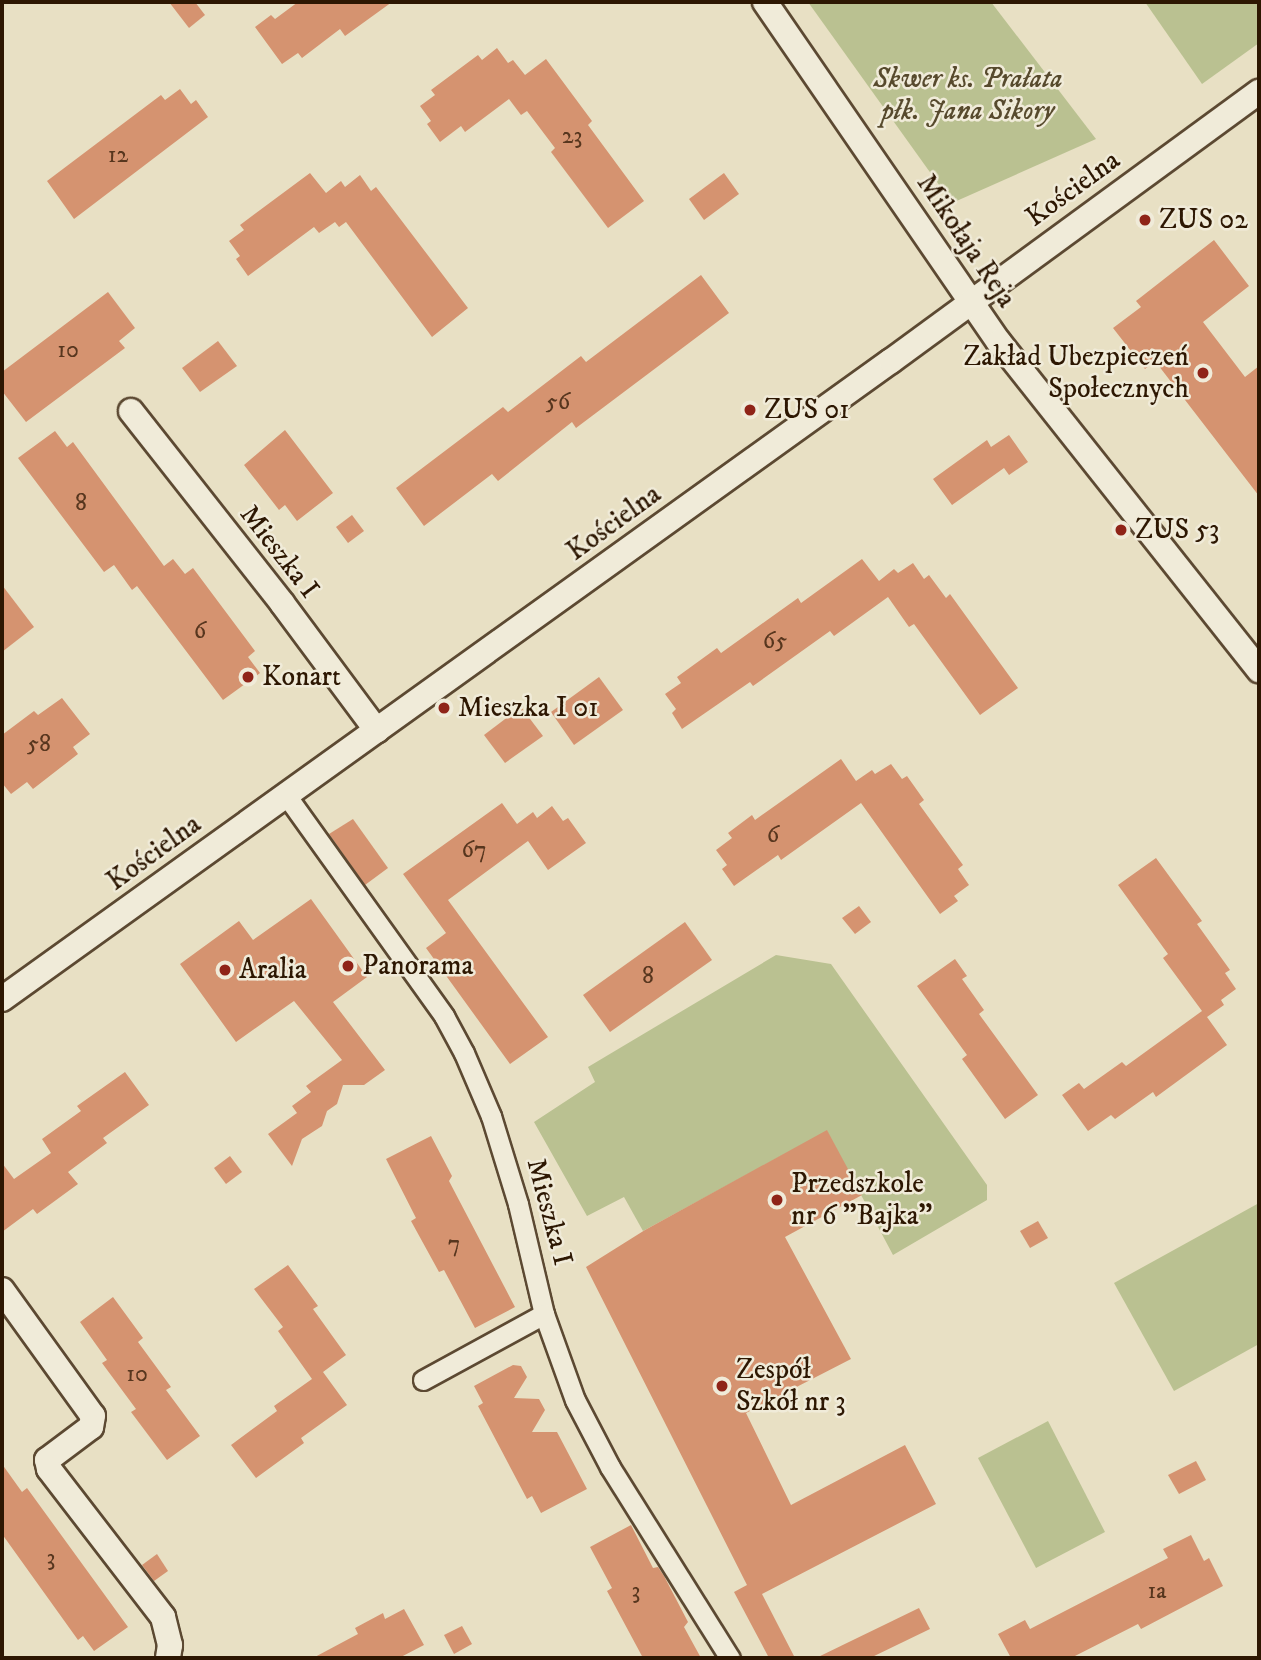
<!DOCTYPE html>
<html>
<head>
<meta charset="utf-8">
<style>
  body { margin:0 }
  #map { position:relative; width:1261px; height:1660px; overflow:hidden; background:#e8e0c4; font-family:"IM FELL DW Pica",serif }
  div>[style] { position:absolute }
  .green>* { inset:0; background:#bac191 }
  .building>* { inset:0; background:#d59370 }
  .roads { filter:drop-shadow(2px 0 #5c4932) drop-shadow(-2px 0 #5c4932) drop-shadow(0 2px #5c4932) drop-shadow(0 -2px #5c4932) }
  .pedestrian>* { height:19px; margin:-9.5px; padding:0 9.5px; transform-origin:9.5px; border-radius:9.5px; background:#f0ebd9 }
  .minor>* { height:24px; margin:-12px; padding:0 12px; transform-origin:12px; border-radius:12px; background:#f0ebd9 }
  .dots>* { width:19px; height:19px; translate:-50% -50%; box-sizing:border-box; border:4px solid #f0ebd9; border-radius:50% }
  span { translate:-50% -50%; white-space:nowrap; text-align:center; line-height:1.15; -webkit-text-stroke:5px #f0ebd9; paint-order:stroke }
  .number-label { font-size:24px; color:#57361e }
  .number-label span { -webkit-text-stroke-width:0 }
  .park-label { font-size:28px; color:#574a2d; font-style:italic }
  .street-label { font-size:28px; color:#2d1702 }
  .poi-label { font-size:28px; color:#2d1702 }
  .left { translate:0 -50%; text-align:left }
  .right { translate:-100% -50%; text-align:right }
  .frame { position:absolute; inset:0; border:4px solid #2d1702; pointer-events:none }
</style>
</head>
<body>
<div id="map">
  <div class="green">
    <div style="clip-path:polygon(808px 2px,991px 2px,1096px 139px,952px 203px)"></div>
    <div style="clip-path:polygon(1145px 2px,1259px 2px,1259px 43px,1202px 84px)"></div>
    <div style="clip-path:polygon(776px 955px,831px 964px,987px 1185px,987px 1200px,893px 1255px,827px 1131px,643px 1231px,624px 1197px,587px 1216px,534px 1122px,595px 1082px,588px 1067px)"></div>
    <div style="clip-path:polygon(1259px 1203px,1259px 1344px,1174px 1391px,1114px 1283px)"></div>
    <div style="clip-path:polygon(1048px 1421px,1105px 1532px,1036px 1568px,978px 1458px)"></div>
  </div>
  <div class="building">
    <div style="clip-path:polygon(169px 2px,195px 2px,205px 15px,189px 28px)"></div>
    <div style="clip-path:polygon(298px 2px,392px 2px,345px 36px,340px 29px,302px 58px,298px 53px,282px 64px,255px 27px,271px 15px,275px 19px)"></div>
    <div style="clip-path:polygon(497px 48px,508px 63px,513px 60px,525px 75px,546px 59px,592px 121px,588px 125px,644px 201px,608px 228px,551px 152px,555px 148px,527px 111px,521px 115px,509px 99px,465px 132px,461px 126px,440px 142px,427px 124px,431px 121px,420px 106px,435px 95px,431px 90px,478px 55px,482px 60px)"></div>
    <div style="clip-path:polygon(180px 89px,191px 104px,196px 100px,208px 117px,74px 219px,47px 181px,161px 95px,165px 100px)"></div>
    <div style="clip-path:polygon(310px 173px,326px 193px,341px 181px,345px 187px,360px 175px,371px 191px,376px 187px,468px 308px,432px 337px,346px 222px,339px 227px,335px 222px,319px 233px,314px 227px,248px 276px,236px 259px,240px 256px,229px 241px,244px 230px,240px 225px)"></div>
    <div style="clip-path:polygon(724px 173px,739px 194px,704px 220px,689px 199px)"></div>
    <div style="clip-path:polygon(1214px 240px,1249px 286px,1203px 322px,1245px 377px,1259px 366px,1259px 496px,1155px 361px,1145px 369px,1113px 328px,1141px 307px,1136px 301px)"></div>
    <div style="clip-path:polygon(701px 275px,729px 313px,576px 428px,572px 422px,498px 481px,492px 474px,424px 526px,396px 488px,503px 407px,508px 412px,581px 356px,586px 362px)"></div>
    <div style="clip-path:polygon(108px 292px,135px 328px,119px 341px,125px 348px,26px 422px,2px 391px,2px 372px)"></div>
    <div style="clip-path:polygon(218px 341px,237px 366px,200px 392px,182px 368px)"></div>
    <div style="clip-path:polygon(285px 430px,333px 493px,297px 521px,285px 505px,279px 510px,244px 465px)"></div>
    <div style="clip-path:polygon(55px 431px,67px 447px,73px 442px,164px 566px,173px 559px,185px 574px,193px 568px,255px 651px,248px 657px,260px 673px,223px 700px,137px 586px,132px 590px,114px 565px,104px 572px,18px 458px)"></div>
    <div style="clip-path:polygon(1009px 435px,1028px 462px,1009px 475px,1004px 468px,952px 505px,933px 479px,987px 440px,991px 447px)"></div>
    <div style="clip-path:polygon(352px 515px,364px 531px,348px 543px,336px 527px)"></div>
    <div style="clip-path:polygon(862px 559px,879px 581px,894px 569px,898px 573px,913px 563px,924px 579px,929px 575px,946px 598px,950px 594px,1018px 688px,980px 715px,914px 624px,909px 627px,888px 597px,834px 636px,830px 631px,753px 686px,750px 682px,682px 729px,672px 713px,676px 709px,665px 694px,681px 683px,677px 677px,717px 648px,721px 653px,798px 598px,801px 603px)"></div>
    <div style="clip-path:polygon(2px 585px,34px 627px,2px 652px)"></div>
    <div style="clip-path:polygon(599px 677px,623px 710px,574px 745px,551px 712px)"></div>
    <div style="clip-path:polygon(62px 698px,90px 734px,73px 747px,78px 754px,33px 789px,27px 782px,11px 794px,2px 783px,2px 735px,34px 711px,38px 715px)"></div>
    <div style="clip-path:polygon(521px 707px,543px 736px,505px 763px,484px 735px)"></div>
    <div style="clip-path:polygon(841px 759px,856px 781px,872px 770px,875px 774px,891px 764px,902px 779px,907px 776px,924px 800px,919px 804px,963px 865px,958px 869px,969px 885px,954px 896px,958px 901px,940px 914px,861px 803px,781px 860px,778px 855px,734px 886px,722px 869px,727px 865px,716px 850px,732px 838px,728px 833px,752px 815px,755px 820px)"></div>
    <div style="clip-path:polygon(502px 803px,517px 824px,533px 812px,537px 818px,552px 806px,563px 821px,568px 818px,586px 843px,548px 870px,528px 841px,448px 900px,548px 1037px,510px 1064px,426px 948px,446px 933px,403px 874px)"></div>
    <div style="clip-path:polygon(353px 819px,388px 868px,365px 885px,329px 834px)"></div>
    <div style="clip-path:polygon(1156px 858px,1202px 921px,1197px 924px,1230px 970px,1225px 973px,1236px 989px,1221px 1000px,1224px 1005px,1207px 1017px,1227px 1045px,1156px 1097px,1153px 1092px,1115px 1119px,1111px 1115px,1088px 1131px,1062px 1095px,1079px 1083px,1084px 1089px,1122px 1062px,1126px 1066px,1202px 1011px,1163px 958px,1168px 954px,1118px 885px)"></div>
    <div style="clip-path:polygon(311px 899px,367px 977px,333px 1002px,385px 1070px,364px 1085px,343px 1085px,337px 1104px,327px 1111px,322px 1126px,302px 1139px,292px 1166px,268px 1134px,297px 1113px,292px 1106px,311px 1092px,306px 1086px,342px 1060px,294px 1001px,236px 1042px,180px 964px,239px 921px,253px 940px)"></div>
    <div style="clip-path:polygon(859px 906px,871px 922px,855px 934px,842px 918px)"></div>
    <div style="clip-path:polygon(685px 922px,712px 960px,610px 1032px,583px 995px)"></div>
    <div style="clip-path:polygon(955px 959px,967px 976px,962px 979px,984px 1010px,979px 1014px,1038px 1095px,1005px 1119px,962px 1059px,967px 1055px,917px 986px)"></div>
    <div style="clip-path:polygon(125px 1072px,149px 1105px,103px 1138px,107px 1143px,68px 1172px,78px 1184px,37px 1214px,33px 1209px,2px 1232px,2px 1163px,14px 1179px,51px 1153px,42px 1139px,81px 1111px,77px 1106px)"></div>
    <div style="clip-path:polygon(827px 1130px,862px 1195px,785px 1237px,851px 1359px,746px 1413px,791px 1505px,905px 1445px,936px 1504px,762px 1594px,795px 1658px,769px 1658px,734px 1592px,747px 1585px,586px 1267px,645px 1230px)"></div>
    <div style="clip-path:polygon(431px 1136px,452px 1176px,449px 1181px,515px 1307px,475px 1328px,444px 1270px,439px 1272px,411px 1221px,416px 1218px,386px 1159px)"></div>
    <div style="clip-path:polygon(230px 1156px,242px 1172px,226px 1184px,214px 1168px)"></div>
    <div style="clip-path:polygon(1038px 1221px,1048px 1238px,1030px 1248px,1020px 1231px)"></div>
    <div style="clip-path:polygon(288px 1265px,318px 1306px,313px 1309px,346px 1355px,323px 1372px,347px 1405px,301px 1438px,304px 1443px,256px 1478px,231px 1445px,277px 1411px,274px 1406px,312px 1379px,278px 1331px,283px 1327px,254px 1289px)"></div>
    <div style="clip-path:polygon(113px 1297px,143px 1338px,138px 1342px,171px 1387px,166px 1390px,200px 1436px,167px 1460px,131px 1412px,136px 1409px,102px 1363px,107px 1360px,80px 1322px)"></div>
    <div style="clip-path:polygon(513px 1365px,521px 1366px,527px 1377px,514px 1398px,539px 1399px,545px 1410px,532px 1432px,557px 1432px,587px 1489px,541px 1513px,532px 1496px,527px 1499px,478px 1406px,483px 1403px,474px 1386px)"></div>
    <div style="clip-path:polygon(1196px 1461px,1206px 1480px,1179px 1494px,1168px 1475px)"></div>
    <div style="clip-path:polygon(2px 1464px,22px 1492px,27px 1488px,128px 1627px,94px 1651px,83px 1636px,78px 1640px,2px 1534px)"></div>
    <div style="clip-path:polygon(631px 1525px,653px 1568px,658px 1567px,664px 1576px,688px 1622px,684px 1627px,701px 1658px,643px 1658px,607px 1591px,612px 1588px,590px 1547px)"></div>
    <div style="clip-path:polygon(1191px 1535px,1204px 1561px,1209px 1558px,1223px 1586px,1141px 1629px,1138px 1624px,1071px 1658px,1011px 1658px,998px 1634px,1025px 1620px,1030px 1629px,1168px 1558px,1163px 1549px)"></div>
    <div style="clip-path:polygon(157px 1554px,168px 1571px,154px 1581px,142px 1565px)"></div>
    <div style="clip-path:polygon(919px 1608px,930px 1629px,870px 1658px,816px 1658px)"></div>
    <div style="clip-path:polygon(404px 1609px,424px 1645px,399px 1658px,313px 1658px,358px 1634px,355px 1628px,383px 1613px,385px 1619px)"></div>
    <div style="clip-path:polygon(462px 1626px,472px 1644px,454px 1654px,444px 1635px)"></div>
  </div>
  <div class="roads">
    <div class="pedestrian">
      <div style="left:286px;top:795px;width:272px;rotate:54.4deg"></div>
      <div style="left:444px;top:1016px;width:42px;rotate:61.6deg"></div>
      <div style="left:464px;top:1053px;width:69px;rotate:66.8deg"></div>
      <div style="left:491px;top:1116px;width:92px;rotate:72.9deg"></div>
      <div style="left:518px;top:1204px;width:113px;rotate:76.7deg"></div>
      <div style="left:544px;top:1314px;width:91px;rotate:70.2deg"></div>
      <div style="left:575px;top:1400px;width:76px;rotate:62.4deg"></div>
      <div style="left:610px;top:1467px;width:226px;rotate:57.9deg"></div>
      <div style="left:423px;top:1380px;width:138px;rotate:-28.6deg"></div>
    </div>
    <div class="minor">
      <div style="left:765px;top:2px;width:413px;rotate:55.5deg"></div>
      <div style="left:999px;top:342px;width:419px;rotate:51.6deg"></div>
      <div style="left:131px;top:411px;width:244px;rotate:51.8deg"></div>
      <div style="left:282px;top:603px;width:159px;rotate:53.4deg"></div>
      <div style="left:2px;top:999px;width:1094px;rotate:-35.67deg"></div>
      <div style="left:891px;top:361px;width:456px;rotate:-36.2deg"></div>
      <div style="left:2px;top:1290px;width:155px;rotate:54.2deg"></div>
      <div style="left:93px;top:1416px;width:11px;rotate:100deg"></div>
      <div style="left:91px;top:1427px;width:55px;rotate:143.1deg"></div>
      <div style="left:47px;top:1460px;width:9px;rotate:77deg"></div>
      <div style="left:49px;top:1469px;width:187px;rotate:52.4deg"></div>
      <div style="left:163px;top:1617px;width:29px;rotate:76deg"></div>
      <div style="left:170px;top:1645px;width:13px;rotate:99deg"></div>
    </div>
  </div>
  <div class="dots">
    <div style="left:1145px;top:220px;background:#8f2418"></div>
    <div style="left:1203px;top:373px;background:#8f2418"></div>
    <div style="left:750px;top:410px;background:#8f2418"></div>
    <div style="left:1121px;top:530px;background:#8f2418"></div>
    <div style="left:248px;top:677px;background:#8f2418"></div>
    <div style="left:444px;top:708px;background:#8f2418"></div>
    <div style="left:348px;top:966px;background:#8f2418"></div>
    <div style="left:225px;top:970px;background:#8f2418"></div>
    <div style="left:777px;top:1200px;background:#8f2418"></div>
    <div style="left:722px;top:1386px;background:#8f2418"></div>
  </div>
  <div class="number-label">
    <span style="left:572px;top:137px">23</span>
    <span style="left:118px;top:156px">12</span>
    <span style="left:68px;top:351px">10</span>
    <span style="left:558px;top:403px">56</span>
    <span style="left:81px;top:504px">8</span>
    <span style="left:200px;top:632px">6</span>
    <span style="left:775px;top:642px">65</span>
    <span style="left:39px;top:745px">58</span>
    <span style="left:773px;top:836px">6</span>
    <span style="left:474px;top:851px">67</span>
    <span style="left:648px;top:977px">8</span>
    <span style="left:454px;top:1245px">7</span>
    <span style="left:137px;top:1375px">10</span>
    <span style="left:51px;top:1559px">3</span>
    <span style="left:636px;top:1592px">3</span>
    <span style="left:1157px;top:1592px">1a</span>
  </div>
  <div class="park-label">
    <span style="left:968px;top:95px">Skwer ks. Prałata<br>płk. Jana Sikory</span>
  </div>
  <div class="street-label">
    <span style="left:1073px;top:189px;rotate:-36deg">Kościelna</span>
    <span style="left:966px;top:241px;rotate:56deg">Mikołaja Reja</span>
    <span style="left:614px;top:523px;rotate:-36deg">Kościelna</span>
    <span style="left:279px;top:552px;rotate:52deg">Mieszka I</span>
    <span style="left:154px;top:853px;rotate:-36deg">Kościelna</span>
    <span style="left:549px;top:1212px;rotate:75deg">Mieszka I</span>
  </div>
  <div class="poi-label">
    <span class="left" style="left:1159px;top:220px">ZUS 02</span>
    <span class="right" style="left:1189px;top:373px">Zakład Ubezpieczeń<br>Społecznych</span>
    <span class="left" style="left:764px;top:410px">ZUS 01</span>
    <span class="left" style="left:1135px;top:530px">ZUS 53</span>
    <span class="left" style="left:262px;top:677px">Konart</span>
    <span class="left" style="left:458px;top:708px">Mieszka I 01</span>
    <span class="left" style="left:362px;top:966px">Panorama</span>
    <span class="left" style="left:239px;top:970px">Aralia</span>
    <span class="left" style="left:791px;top:1200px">Przedszkole<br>nr 6 "Bajka"</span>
    <span class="left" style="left:736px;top:1386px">Zespół<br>Szkół nr 3</span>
  </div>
  <div class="frame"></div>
</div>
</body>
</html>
